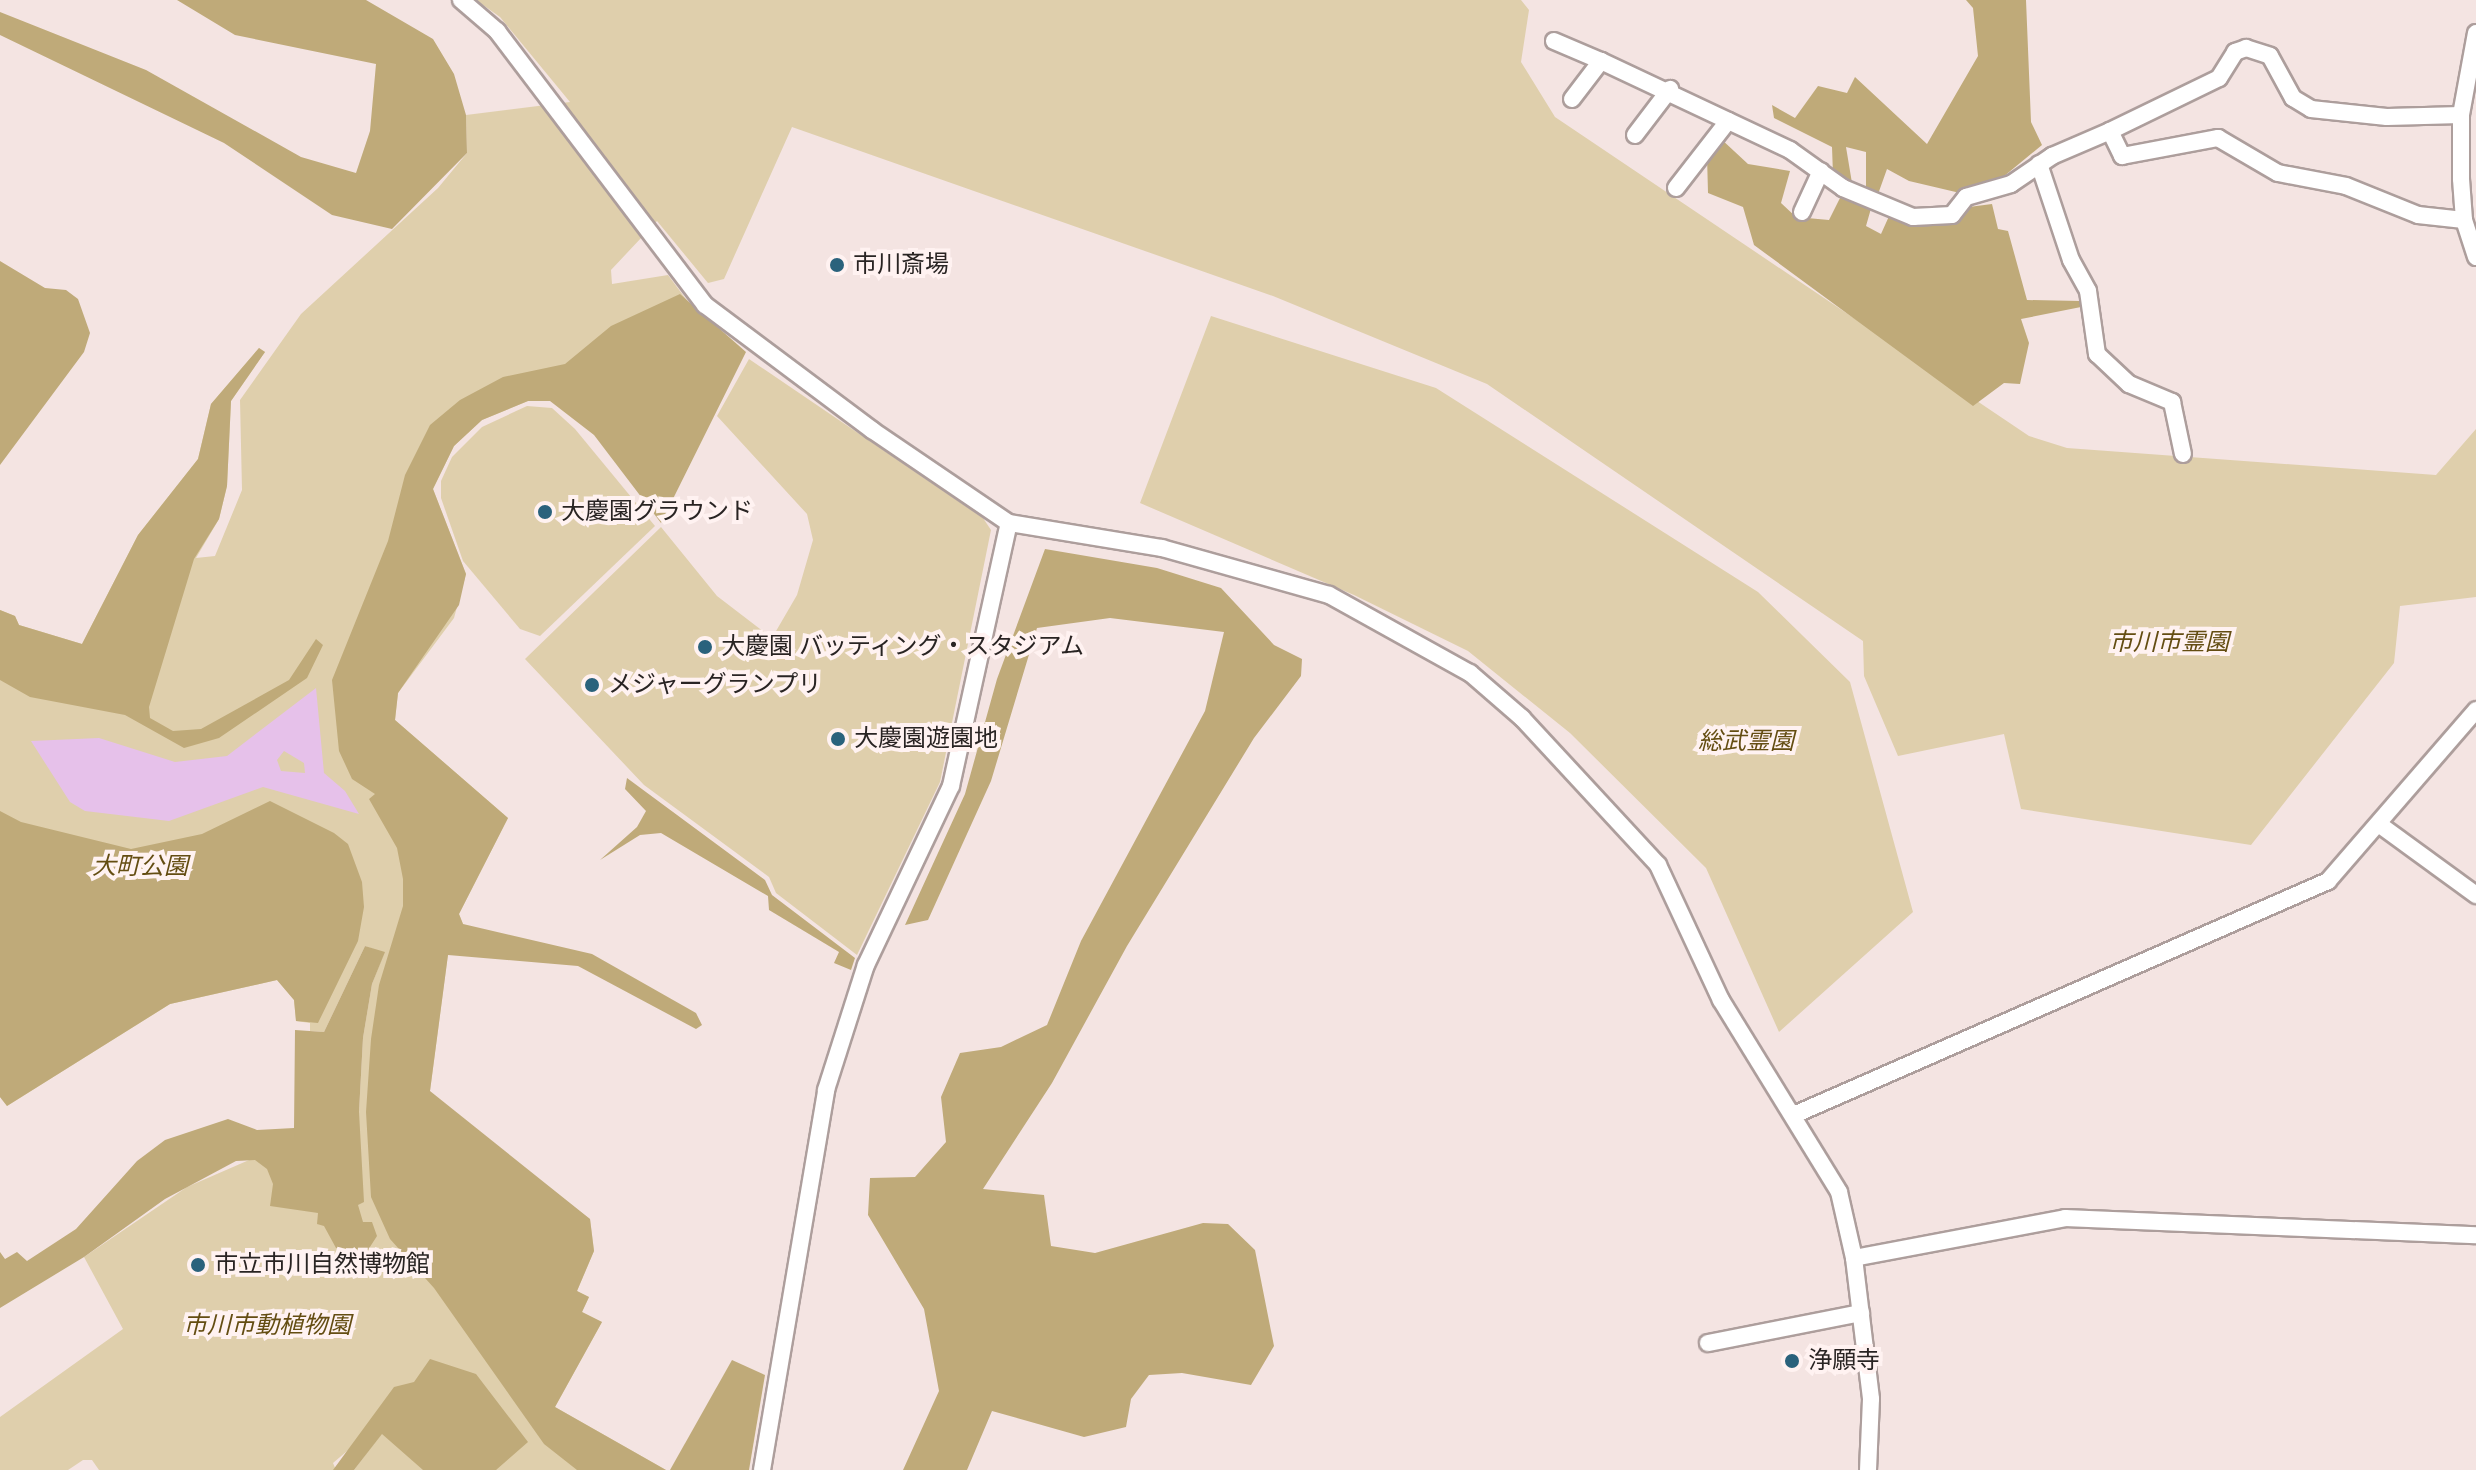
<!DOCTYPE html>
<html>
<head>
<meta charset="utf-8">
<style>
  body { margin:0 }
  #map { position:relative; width:2476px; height:1470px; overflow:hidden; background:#f4e4e2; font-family:"Times New Roman","Noto Sans JP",serif }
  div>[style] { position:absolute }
  .green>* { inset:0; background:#dfcfac }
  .forest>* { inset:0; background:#bfaa79 }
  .water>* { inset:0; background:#e6c1ea }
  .roads { filter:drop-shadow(2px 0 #ad9e9c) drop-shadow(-2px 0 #ad9e9c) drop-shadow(0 2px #ad9e9c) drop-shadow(0 -2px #ad9e9c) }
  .minor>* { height:16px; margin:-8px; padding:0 8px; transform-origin:8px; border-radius:8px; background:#fff }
  .dots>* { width:22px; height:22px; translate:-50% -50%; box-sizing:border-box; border:4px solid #fff2f1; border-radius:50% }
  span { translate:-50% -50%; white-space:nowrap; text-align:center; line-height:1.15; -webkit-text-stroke:8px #fff2f1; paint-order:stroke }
  .poi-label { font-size:24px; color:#292423 }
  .left { translate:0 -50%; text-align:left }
  .park-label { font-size:24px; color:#644d12; font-style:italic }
</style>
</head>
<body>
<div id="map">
  <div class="green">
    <div style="clip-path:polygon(476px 0,1521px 0,1529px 10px,1521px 62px,1555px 117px,2029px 436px,2067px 448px,2436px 475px,2476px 429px,2476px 597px,2400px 606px,2394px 663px,2251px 845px,2021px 809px,2004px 734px,1898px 756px,1864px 676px,1863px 641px,1487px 384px,1273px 296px,792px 127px,724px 279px,708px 283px,657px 221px,611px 270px,612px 284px,668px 275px,697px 314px,636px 362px,591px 386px,550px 401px,528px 401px,482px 420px,454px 446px,433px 489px,466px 574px,454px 618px,398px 693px,395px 720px,508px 818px,459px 914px,463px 924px,448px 954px,430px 1091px,436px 1186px,440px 1198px,452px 1205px,550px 1189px,590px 1219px,594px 1251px,577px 1291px,589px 1297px,582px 1312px,602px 1322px,555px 1407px,666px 1470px,354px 1470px,382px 1433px,412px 1410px,387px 1417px,333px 1463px,336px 1470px,99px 1470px,92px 1460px,83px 1460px,68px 1470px,0 1470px,0 1417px,123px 1329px,84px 1257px,187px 1187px,359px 1112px,363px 1038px,372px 984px,384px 953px,365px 946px,324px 1032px,310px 1031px,310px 1023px,296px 1021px,294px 1000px,277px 980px,170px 1004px,7px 1106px,0 1097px,0 610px,15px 616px,19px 625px,82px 644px,138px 535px,198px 459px,211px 404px,259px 348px,265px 352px,231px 401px,227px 486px,219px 519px,196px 558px,215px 556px,242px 490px,240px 400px,301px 314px,438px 188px,467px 153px,466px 115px,570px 102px,500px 17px)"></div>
    <div style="clip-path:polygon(1211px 316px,1436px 388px,1758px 592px,1850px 682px,1913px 912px,1779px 1032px,1706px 868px,1570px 733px,1468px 651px,1354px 595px,1140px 503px)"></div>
    <div style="clip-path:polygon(749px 359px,983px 518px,991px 530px,940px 782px,857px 955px,776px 893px,769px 877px,644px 785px,525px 659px,661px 527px,717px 596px,772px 638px,797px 595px,813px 540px,807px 514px,717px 416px)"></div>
    <div style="clip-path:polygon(527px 406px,552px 408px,575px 429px,655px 526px,540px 636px,520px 629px,463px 561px,441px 498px,441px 481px,452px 457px,482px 427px)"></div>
  </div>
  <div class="forest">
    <div style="clip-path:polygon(177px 0,366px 0,433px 39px,454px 74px,466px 115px,467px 153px,392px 229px,332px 215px,224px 143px,0 35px,0 12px,146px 70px,301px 157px,356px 173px,370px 131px,376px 64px,235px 35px)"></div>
    <div style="clip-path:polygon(1966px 0,2026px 0,2031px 122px,2042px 145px,2003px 177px,1960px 193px,1909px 181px,1887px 169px,1877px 197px,1866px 193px,1866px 152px,1846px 147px,1852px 183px,1833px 175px,1832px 147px,1774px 118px,1772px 105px,1795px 118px,1818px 86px,1847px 93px,1855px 77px,1927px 144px,1978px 56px,1973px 8px)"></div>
    <div style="clip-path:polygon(1720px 138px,1748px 164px,1790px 171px,1781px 203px,1796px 217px,1829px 220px,1843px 192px,1872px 205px,1866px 226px,1881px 234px,1890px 214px,1906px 223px,1959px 222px,1961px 208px,1992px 204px,1998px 229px,2008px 231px,2027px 300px,2080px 301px,2081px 307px,2021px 319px,2029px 343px,2020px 384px,2004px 383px,1973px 406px,1754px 245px,1743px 207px,1708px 193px,1707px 156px)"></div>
    <div style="clip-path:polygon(0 261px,45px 288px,66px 290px,78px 299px,90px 333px,84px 352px,0 465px)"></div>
    <div style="clip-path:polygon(680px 294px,746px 352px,661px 523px,594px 435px,550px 401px,528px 401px,482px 420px,454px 446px,433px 489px,466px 574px,459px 605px,398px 693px,395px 720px,508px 818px,459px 914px,463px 924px,592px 954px,696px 1013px,702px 1025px,696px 1029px,578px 966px,448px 955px,430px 1091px,590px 1219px,594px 1251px,577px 1291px,589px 1297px,582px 1312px,602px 1322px,555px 1407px,666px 1470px,577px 1470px,544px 1444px,434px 1288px,390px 1239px,371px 1197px,366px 1112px,371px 1039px,379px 985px,403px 906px,403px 879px,397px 848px,369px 799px,375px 794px,352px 779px,339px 751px,332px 680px,388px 541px,405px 475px,430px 425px,460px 400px,503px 377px,565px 364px,611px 326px)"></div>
    <div style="clip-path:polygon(259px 348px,265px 352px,231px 401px,227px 486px,219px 519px,194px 559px,149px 707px,150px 718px,173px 731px,201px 729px,289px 680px,316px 639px,323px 645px,307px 678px,219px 738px,184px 748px,125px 715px,30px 697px,0 680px,0 610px,15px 616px,19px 625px,82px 644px,138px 535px,198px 459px,211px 404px)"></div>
    <div style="clip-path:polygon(1045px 549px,1157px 568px,1221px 588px,1274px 645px,1302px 659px,1301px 676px,1254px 738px,1127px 946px,1052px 1083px,983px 1189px,1044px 1195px,1051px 1246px,1095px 1253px,1203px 1223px,1228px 1224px,1255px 1250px,1274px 1346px,1251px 1385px,1182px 1373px,1149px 1375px,1131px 1399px,1126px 1427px,1084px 1437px,992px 1411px,967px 1470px,903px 1470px,939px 1391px,924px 1309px,868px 1215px,870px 1178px,915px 1177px,946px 1142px,941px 1097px,960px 1053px,1001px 1047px,1047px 1025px,1081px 941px,1205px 711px,1224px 632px,1110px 618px,1037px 628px,991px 781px,928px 920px,905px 925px,965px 794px,997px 679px)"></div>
    <div style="clip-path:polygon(627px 778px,765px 880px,772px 895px,855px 958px,851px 970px,834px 963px,839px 952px,769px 910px,768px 896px,661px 833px,640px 835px,600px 860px,637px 827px,646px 811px,625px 789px)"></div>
    <div style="clip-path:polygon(270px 801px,334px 833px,348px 844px,362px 882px,364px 907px,358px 941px,318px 1023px,296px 1021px,294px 1000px,277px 980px,170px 1004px,7px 1106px,0 1097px,0 811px,21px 822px,131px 849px,202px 834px)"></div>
    <div style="clip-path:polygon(365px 946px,385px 952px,372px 984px,363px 1038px,359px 1112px,364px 1202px,358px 1205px,363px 1222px,372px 1222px,377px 1236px,368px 1250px,336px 1248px,324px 1226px,317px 1224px,318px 1213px,270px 1206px,273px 1184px,267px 1169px,255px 1160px,236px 1161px,165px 1199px,84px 1257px,0 1308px,0 1252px,5px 1259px,17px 1252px,27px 1261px,76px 1229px,137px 1161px,165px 1140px,228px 1119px,257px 1130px,294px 1128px,295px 1030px,324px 1032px)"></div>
    <div style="clip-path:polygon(430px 1359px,476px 1374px,528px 1442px,496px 1470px,423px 1470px,382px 1434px,354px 1470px,333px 1470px,394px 1387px,414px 1382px)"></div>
    <div style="clip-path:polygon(732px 1360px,765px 1375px,749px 1470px,670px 1470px)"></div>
  </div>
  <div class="water">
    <div style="clip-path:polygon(evenodd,316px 688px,324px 773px,345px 791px,359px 814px,263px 787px,169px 821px,85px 811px,70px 802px,31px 741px,99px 738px,175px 762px,227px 756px,316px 688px,284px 751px,304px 763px,305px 773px,281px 771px,277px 760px,284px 751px)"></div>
  </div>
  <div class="roads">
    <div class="minor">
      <div style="left:461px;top:0;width:48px;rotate:40.7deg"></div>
      <div style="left:497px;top:31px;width:344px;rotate:52.8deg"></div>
      <div style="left:705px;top:305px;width:209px;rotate:36.8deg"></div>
      <div style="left:872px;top:430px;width:166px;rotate:34.2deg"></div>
      <div style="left:1009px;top:523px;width:155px;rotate:9.3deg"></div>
      <div style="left:1162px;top:548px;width:173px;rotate:15.7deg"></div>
      <div style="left:1329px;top:595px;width:161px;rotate:29deg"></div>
      <div style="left:1470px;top:673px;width:69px;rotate:40.9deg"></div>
      <div style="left:1522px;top:718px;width:200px;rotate:47.2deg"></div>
      <div style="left:1658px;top:865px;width:149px;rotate:65deg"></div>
      <div style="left:1721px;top:1000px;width:225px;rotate:58.4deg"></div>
      <div style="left:1839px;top:1192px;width:68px;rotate:77.2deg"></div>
      <div style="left:1854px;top:1258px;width:142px;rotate:83.1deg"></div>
      <div style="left:1871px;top:1399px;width:71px;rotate:92.4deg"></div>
      <div style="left:2476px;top:33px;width:83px;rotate:100.4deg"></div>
      <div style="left:2461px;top:115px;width:64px;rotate:90deg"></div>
      <div style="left:2461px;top:179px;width:41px;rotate:85.8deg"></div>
      <div style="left:2464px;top:220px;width:39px;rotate:72deg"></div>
      <div style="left:1554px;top:41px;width:51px;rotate:23.1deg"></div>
      <div style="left:1572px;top:99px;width:48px;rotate:-52.7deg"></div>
      <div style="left:1601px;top:61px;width:209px;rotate:25.2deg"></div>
      <div style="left:1790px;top:150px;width:65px;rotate:35.6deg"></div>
      <div style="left:1843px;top:188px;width:76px;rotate:22.5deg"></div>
      <div style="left:1913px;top:217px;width:39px;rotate:-3deg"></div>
      <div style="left:1952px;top:215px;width:23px;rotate:-52deg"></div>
      <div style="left:1966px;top:197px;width:47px;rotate:-16.1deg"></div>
      <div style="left:2011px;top:184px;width:50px;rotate:-34.3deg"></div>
      <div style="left:2052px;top:156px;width:63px;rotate:-23.3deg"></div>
      <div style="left:2110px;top:131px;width:28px;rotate:64deg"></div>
      <div style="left:2122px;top:156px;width:98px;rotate:-10.6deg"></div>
      <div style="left:2218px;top:138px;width:69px;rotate:30.3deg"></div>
      <div style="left:2278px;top:173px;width:69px;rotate:10.8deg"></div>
      <div style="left:2346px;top:186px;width:78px;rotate:21.9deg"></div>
      <div style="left:2418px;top:215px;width:46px;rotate:6.2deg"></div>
      <div style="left:2110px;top:131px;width:121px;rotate:-25.9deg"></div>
      <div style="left:2219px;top:78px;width:31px;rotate:-58deg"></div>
      <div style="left:2235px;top:52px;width:12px;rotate:-20deg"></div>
      <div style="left:2246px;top:48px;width:25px;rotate:18deg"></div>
      <div style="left:2270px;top:56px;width:48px;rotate:61.3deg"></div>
      <div style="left:2293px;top:98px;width:21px;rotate:31deg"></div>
      <div style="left:2311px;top:109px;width:76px;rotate:6deg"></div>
      <div style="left:2387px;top:117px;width:74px;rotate:-1.5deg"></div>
      <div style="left:1635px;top:135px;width:58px;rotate:-52.7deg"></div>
      <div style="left:2039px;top:164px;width:101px;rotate:71.6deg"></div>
      <div style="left:2071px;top:260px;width:35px;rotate:61deg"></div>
      <div style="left:2088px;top:291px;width:64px;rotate:81.9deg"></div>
      <div style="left:2097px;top:354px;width:44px;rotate:43.2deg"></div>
      <div style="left:2129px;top:384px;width:47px;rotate:22.7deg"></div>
      <div style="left:2172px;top:402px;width:53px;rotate:78.1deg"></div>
      <div style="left:1676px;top:188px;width:85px;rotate:-52.2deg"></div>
      <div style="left:1802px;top:212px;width:45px;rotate:-65.1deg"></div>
      <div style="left:2380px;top:825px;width:119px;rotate:36.1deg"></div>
      <div style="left:1796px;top:1114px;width:581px;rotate:-23.65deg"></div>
      <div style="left:2328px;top:881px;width:226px;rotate:-49.1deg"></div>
      <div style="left:1854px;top:1258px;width:215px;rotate:-10.7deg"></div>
      <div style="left:2065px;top:1218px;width:411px;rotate:2.4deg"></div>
      <div style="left:1708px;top:1343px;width:156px;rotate:-11.1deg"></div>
      <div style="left:762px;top:1470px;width:385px;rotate:-80.4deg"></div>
      <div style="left:826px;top:1090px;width:131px;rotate:-72.3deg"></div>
      <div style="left:866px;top:965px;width:198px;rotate:-64.6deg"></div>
      <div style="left:951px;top:786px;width:269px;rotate:-77.6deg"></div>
    </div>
  </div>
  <div class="dots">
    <div style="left:837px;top:265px;background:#2a627c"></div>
    <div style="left:545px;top:512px;background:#2a627c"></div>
    <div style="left:705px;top:647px;background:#2a627c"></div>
    <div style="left:592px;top:685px;background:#2a627c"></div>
    <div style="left:838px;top:739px;background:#2a627c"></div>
    <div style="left:198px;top:1265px;background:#2a627c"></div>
    <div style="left:1792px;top:1361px;background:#2a627c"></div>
  </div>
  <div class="poi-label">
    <span class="left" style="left:853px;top:265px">市川斎場</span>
    <span class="left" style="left:561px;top:512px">大慶園グラウンド</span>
    <span class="left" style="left:721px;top:647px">大慶園 バッティング・スタジアム</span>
    <span class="left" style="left:608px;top:685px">メジャーグランプリ</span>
    <span class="left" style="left:854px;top:739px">大慶園遊園地</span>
    <span class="left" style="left:214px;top:1265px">市立市川自然博物館</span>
    <span class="left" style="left:1808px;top:1361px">浄願寺</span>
  </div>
  <div class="park-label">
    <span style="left:2169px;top:643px">市川市霊園</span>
    <span style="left:1746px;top:742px">総武霊園</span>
    <span style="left:140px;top:867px">大町公園</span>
    <span style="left:267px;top:1326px">市川市動植物園</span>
  </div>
</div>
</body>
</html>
